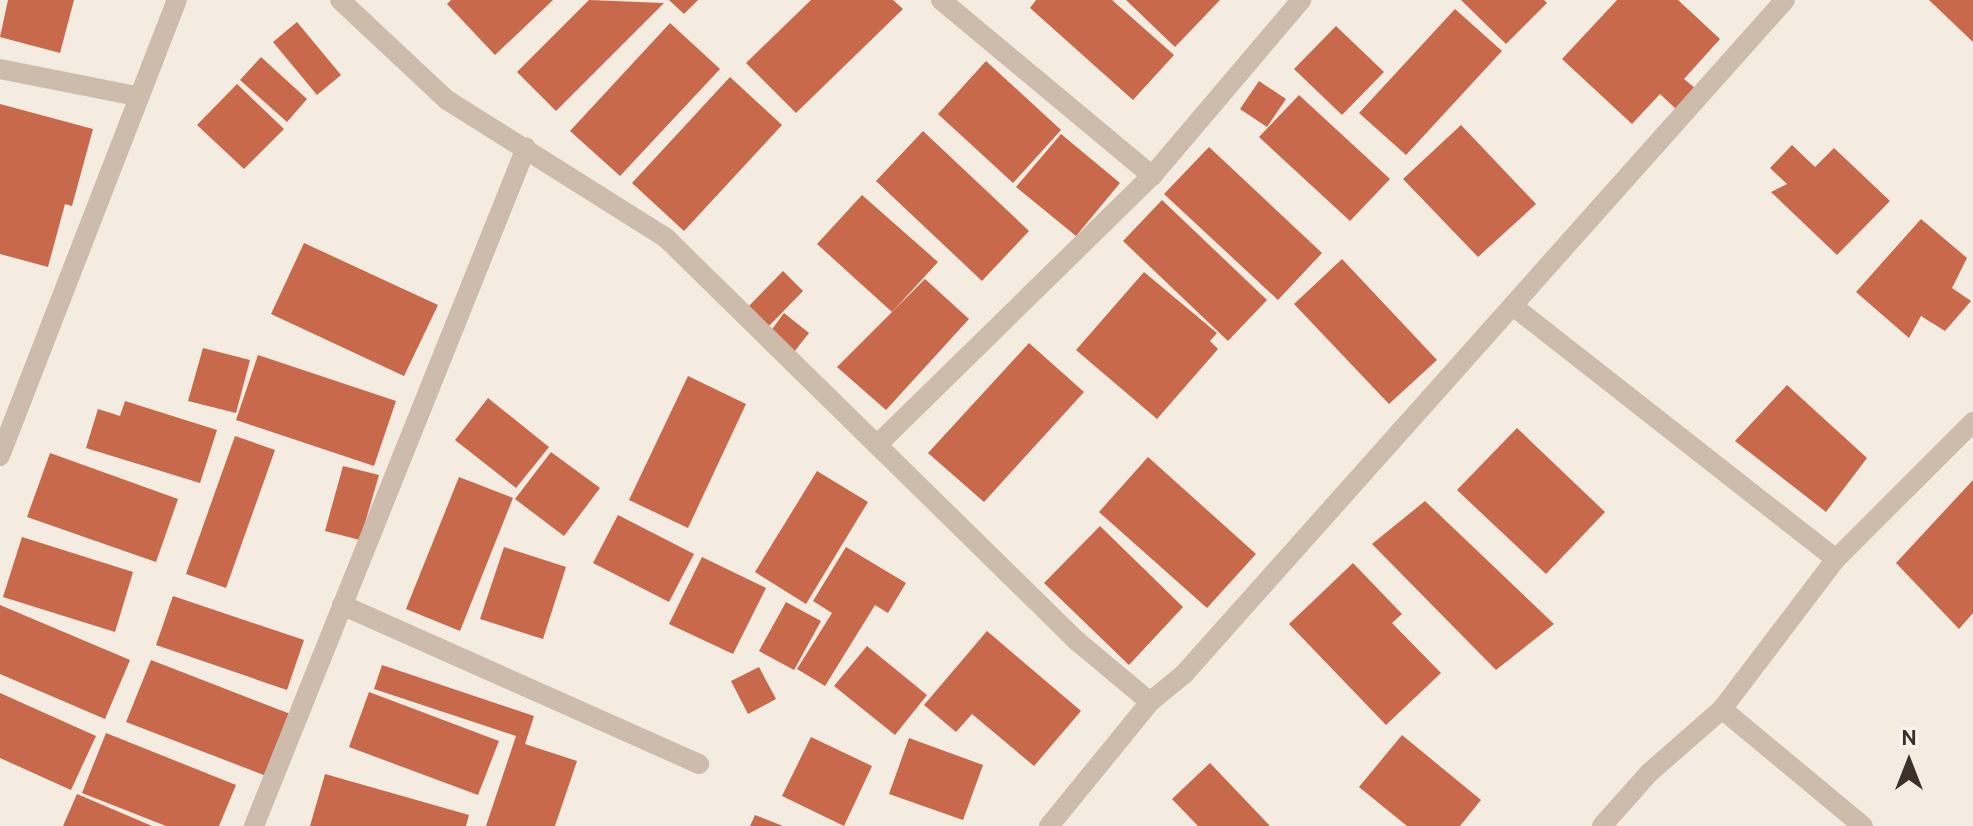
<!DOCTYPE html>
<html>
<head>
<meta charset="utf-8">
<style>
  body { margin:0 }
  #map { position:relative; width:1973px; height:826px; overflow:hidden; background:#f4ebe1; font-family:Cabin,sans-serif }
  div>[style] { position:absolute }
  .building>* { inset:0; background:#c8694b }
  .minor>* { height:20px; margin:-10px; padding:0 10px; transform-origin:10px; border-radius:10px; background:#cdbbac }
  span { translate:-50% -50%; white-space:nowrap; text-align:center; line-height:1.15; -webkit-text-stroke:7px #fbf5ee; paint-order:stroke }
  .north { position:absolute; left:1869px; top:722px; width:80px; height:80px; -webkit-text-stroke:6px #fbf5ee; paint-order:stroke; rotate:0deg; font-size:22px; font-weight:700; line-height:32px; text-align:center; color:#3b302b }
  .north::after { content:''; display:block; margin:auto; width:28px; height:36px; background:#3b302b; clip-path:polygon(50% 0,100% 100%,50% 72%,0 100%) }
</style>
</head>
<body>
<div id="map">
  <div class="building">
    <div style="clip-path:polygon(8px 0,74px 0,60px 53px,0 37px)"></div>
    <div style="clip-path:polygon(451px 0,553px 0,495px 55px,447px 4px)"></div>
    <div style="clip-path:polygon(589px 0,664px 3px,556px 111px,517px 72px)"></div>
    <div style="clip-path:polygon(669px 0,698px 0,684px 14px)"></div>
    <div style="clip-path:polygon(811px 0,893px 0,903px 9px,796px 113px,746px 63px)"></div>
    <div style="clip-path:polygon(1036px 0,1112px 0,1174px 55px,1133px 100px,1030px 8px)"></div>
    <div style="clip-path:polygon(1126px 0,1220px 0,1175px 47px)"></div>
    <div style="clip-path:polygon(1461px 0,1544px 0,1547px 3px,1506px 44px)"></div>
    <div style="clip-path:polygon(1617px 0,1678px 0,1720px 39px,1684px 79px,1695px 88px,1676px 109px,1660px 94px,1632px 124px,1562px 59px)"></div>
    <div style="clip-path:polygon(1929px 0,1973px 0,1973px 42px)"></div>
    <div style="clip-path:polygon(1455px 9px,1502px 51px,1406px 155px,1359px 113px)"></div>
    <div style="clip-path:polygon(297px 22px,341px 75px,317px 95px,273px 42px)"></div>
    <div style="clip-path:polygon(670px 23px,720px 69px,620px 176px,570px 131px)"></div>
    <div style="clip-path:polygon(1336px 26px,1384px 72px,1342px 115px,1294px 69px)"></div>
    <div style="clip-path:polygon(261px 57px,307px 99px,287px 122px,240px 80px)"></div>
    <div style="clip-path:polygon(986px 61px,1061px 130px,1013px 183px,938px 114px)"></div>
    <div style="clip-path:polygon(730px 77px,782px 125px,684px 231px,632px 183px)"></div>
    <div style="clip-path:polygon(1259px 81px,1286px 99px,1267px 127px,1240px 109px)"></div>
    <div style="clip-path:polygon(237px 84px,284px 129px,244px 169px,197px 125px)"></div>
    <div style="clip-path:polygon(1299px 95px,1390px 179px,1350px 221px,1259px 137px)"></div>
    <div style="clip-path:polygon(0 104px,93px 129px,72px 206px,65px 204px,48px 267px,0 254px)"></div>
    <div style="clip-path:polygon(1461px 125px,1536px 204px,1478px 257px,1403px 179px)"></div>
    <div style="clip-path:polygon(923px 131px,1029px 231px,982px 281px,876px 181px)"></div>
    <div style="clip-path:polygon(1061px 134px,1120px 183px,1076px 236px,1016px 187px)"></div>
    <div style="clip-path:polygon(1792px 145px,1815px 167px,1834px 148px,1890px 201px,1837px 255px,1771px 192px,1787px 184px,1770px 168px)"></div>
    <div style="clip-path:polygon(1209px 147px,1322px 253px,1278px 300px,1164px 194px)"></div>
    <div style="clip-path:polygon(862px 195px,938px 262px,892px 312px,817px 244px)"></div>
    <div style="clip-path:polygon(1162px 200px,1267px 300px,1228px 341px,1123px 241px)"></div>
    <div style="clip-path:polygon(1921px 219px,1967px 258px,1952px 288px,1971px 301px,1945px 331px,1921px 316px,1909px 338px,1856px 292px)"></div>
    <div style="clip-path:polygon(304px 243px,438px 305px,404px 376px,271px 314px)"></div>
    <div style="clip-path:polygon(1342px 259px,1437px 360px,1389px 404px,1294px 304px)"></div>
    <div style="clip-path:polygon(783px 271px,803px 291px,768px 327px,748px 307px)"></div>
    <div style="clip-path:polygon(1144px 272px,1217px 333px,1210px 341px,1218px 349px,1157px 419px,1076px 350px)"></div>
    <div style="clip-path:polygon(925px 279px,969px 319px,886px 410px,837px 367px)"></div>
    <div style="clip-path:polygon(784px 313px,809px 333px,794px 352px,770px 332px)"></div>
    <div style="clip-path:polygon(1029px 343px,1084px 392px,984px 502px,928px 453px)"></div>
    <div style="clip-path:polygon(203px 348px,250px 360px,236px 413px,188px 401px)"></div>
    <div style="clip-path:polygon(258px 355px,396px 401px,374px 466px,236px 420px)"></div>
    <div style="clip-path:polygon(688px 376px,746px 404px,688px 528px,629px 500px)"></div>
    <div style="clip-path:polygon(1787px 385px,1867px 458px,1826px 512px,1735px 441px)"></div>
    <div style="clip-path:polygon(488px 398px,549px 447px,516px 488px,455px 440px)"></div>
    <div style="clip-path:polygon(125px 401px,217px 430px,200px 483px,86px 448px,98px 409px,120px 416px)"></div>
    <div style="clip-path:polygon(1517px 428px,1605px 512px,1546px 574px,1457px 490px)"></div>
    <div style="clip-path:polygon(235px 436px,275px 450px,226px 588px,186px 574px)"></div>
    <div style="clip-path:polygon(551px 452px,600px 488px,564px 536px,515px 499px)"></div>
    <div style="clip-path:polygon(50px 453px,178px 499px,156px 562px,27px 517px)"></div>
    <div style="clip-path:polygon(1148px 457px,1256px 554px,1207px 608px,1099px 512px)"></div>
    <div style="clip-path:polygon(343px 466px,379px 475px,360px 540px,325px 531px)"></div>
    <div style="clip-path:polygon(817px 471px,868px 502px,806px 604px,755px 572px)"></div>
    <div style="clip-path:polygon(459px 477px,513px 498px,460px 631px,406px 609px)"></div>
    <div style="clip-path:polygon(1973px 480px,1973px 613px,1959px 629px,1896px 563px)"></div>
    <div style="clip-path:polygon(1425px 501px,1554px 624px,1496px 670px,1372px 544px)"></div>
    <div style="clip-path:polygon(618px 515px,694px 554px,669px 602px,593px 563px)"></div>
    <div style="clip-path:polygon(1100px 526px,1183px 607px,1129px 665px,1044px 583px)"></div>
    <div style="clip-path:polygon(22px 537px,133px 572px,115px 632px,3px 597px)"></div>
    <div style="clip-path:polygon(504px 547px,566px 567px,543px 639px,480px 619px)"></div>
    <div style="clip-path:polygon(846px 547px,906px 583px,888px 613px,875px 605px,825px 686px,797px 669px,832px 613px,813px 601px)"></div>
    <div style="clip-path:polygon(702px 557px,766px 588px,733px 654px,669px 624px)"></div>
    <div style="clip-path:polygon(1353px 563px,1402px 614px,1392px 623px,1441px 673px,1386px 725px,1289px 624px)"></div>
    <div style="clip-path:polygon(173px 596px,304px 640px,287px 690px,156px 645px)"></div>
    <div style="clip-path:polygon(786px 602px,821px 621px,794px 670px,759px 651px)"></div>
    <div style="clip-path:polygon(0 605px,130px 660px,105px 719px,0 674px)"></div>
    <div style="clip-path:polygon(987px 631px,1081px 711px,1034px 766px,972px 714px,956px 732px,924px 705px)"></div>
    <div style="clip-path:polygon(867px 646px,927px 695px,895px 735px,834px 686px)"></div>
    <div style="clip-path:polygon(151px 660px,293px 715px,269px 777px,126px 722px)"></div>
    <div style="clip-path:polygon(382px 665px,534px 716px,525px 744px,577px 761px,555px 826px,486px 826px,516px 736px,374px 689px)"></div>
    <div style="clip-path:polygon(759px 667px,776px 699px,748px 714px,731px 681px)"></div>
    <div style="clip-path:polygon(369px 692px,499px 741px,478px 795px,349px 747px)"></div>
    <div style="clip-path:polygon(0 693px,96px 736px,71px 790px,0 758px)"></div>
    <div style="clip-path:polygon(106px 733px,236px 785px,219px 826px,166px 826px,82px 793px)"></div>
    <div style="clip-path:polygon(1402px 735px,1481px 800px,1460px 826px,1407px 826px,1359px 787px)"></div>
    <div style="clip-path:polygon(811px 737px,872px 766px,844px 826px,782px 796px)"></div>
    <div style="clip-path:polygon(909px 738px,983px 765px,963px 820px,889px 794px)"></div>
    <div style="clip-path:polygon(1210px 763px,1270px 826px,1198px 826px,1172px 799px)"></div>
    <div style="clip-path:polygon(325px 774px,469px 815px,466px 826px,310px 826px)"></div>
    <div style="clip-path:polygon(77px 794px,152px 826px,63px 826px)"></div>
    <div style="clip-path:polygon(755px 815px,783px 826px,750px 826px)"></div>
  </div>
  <div class="minor">
    <div style="left:340px;top:0;width:146px;rotate:43.1deg"></div>
    <div style="left:447px;top:100px;width:259px;rotate:32.2deg"></div>
    <div style="left:666px;top:238px;width:576px;rotate:44.44deg"></div>
    <div style="left:1077px;top:641px;width:95px;rotate:39.9deg"></div>
    <div style="left:941px;top:0;width:275px;rotate:39.8deg"></div>
    <div style="left:0;top:69px;width:139px;rotate:11.2deg"></div>
    <div style="left:1513px;top:306px;width:410px;rotate:38.1deg"></div>
    <div style="left:879px;top:443px;width:382px;rotate:-44.4deg"></div>
    <div style="left:1152px;top:176px;width:231px;rotate:-49.7deg"></div>
    <div style="left:0;top:456px;width:489px;rotate:-68.8deg"></div>
    <div style="left:342px;top:605px;width:391px;rotate:24deg"></div>
    <div style="left:1722px;top:709px;width:183px;rotate:39.7deg"></div>
    <div style="left:254px;top:826px;width:731px;rotate:-68.14deg"></div>
    <div style="left:1049px;top:826px;width:160px;rotate:-50.8deg"></div>
    <div style="left:1150px;top:702px;width:44px;rotate:-39.5deg"></div>
    <div style="left:1184px;top:674px;width:903px;rotate:-48.28deg"></div>
    <div style="left:1602px;top:826px;width:71px;rotate:-48.4deg"></div>
    <div style="left:1649px;top:773px;width:97px;rotate:-41.2deg"></div>
    <div style="left:1722px;top:709px;width:188px;rotate:-52.8deg"></div>
    <div style="left:1836px;top:559px;width:194px;rotate:-45deg"></div>
  </div>
  <div class="north">N</div>
</div>
</body>
</html>
